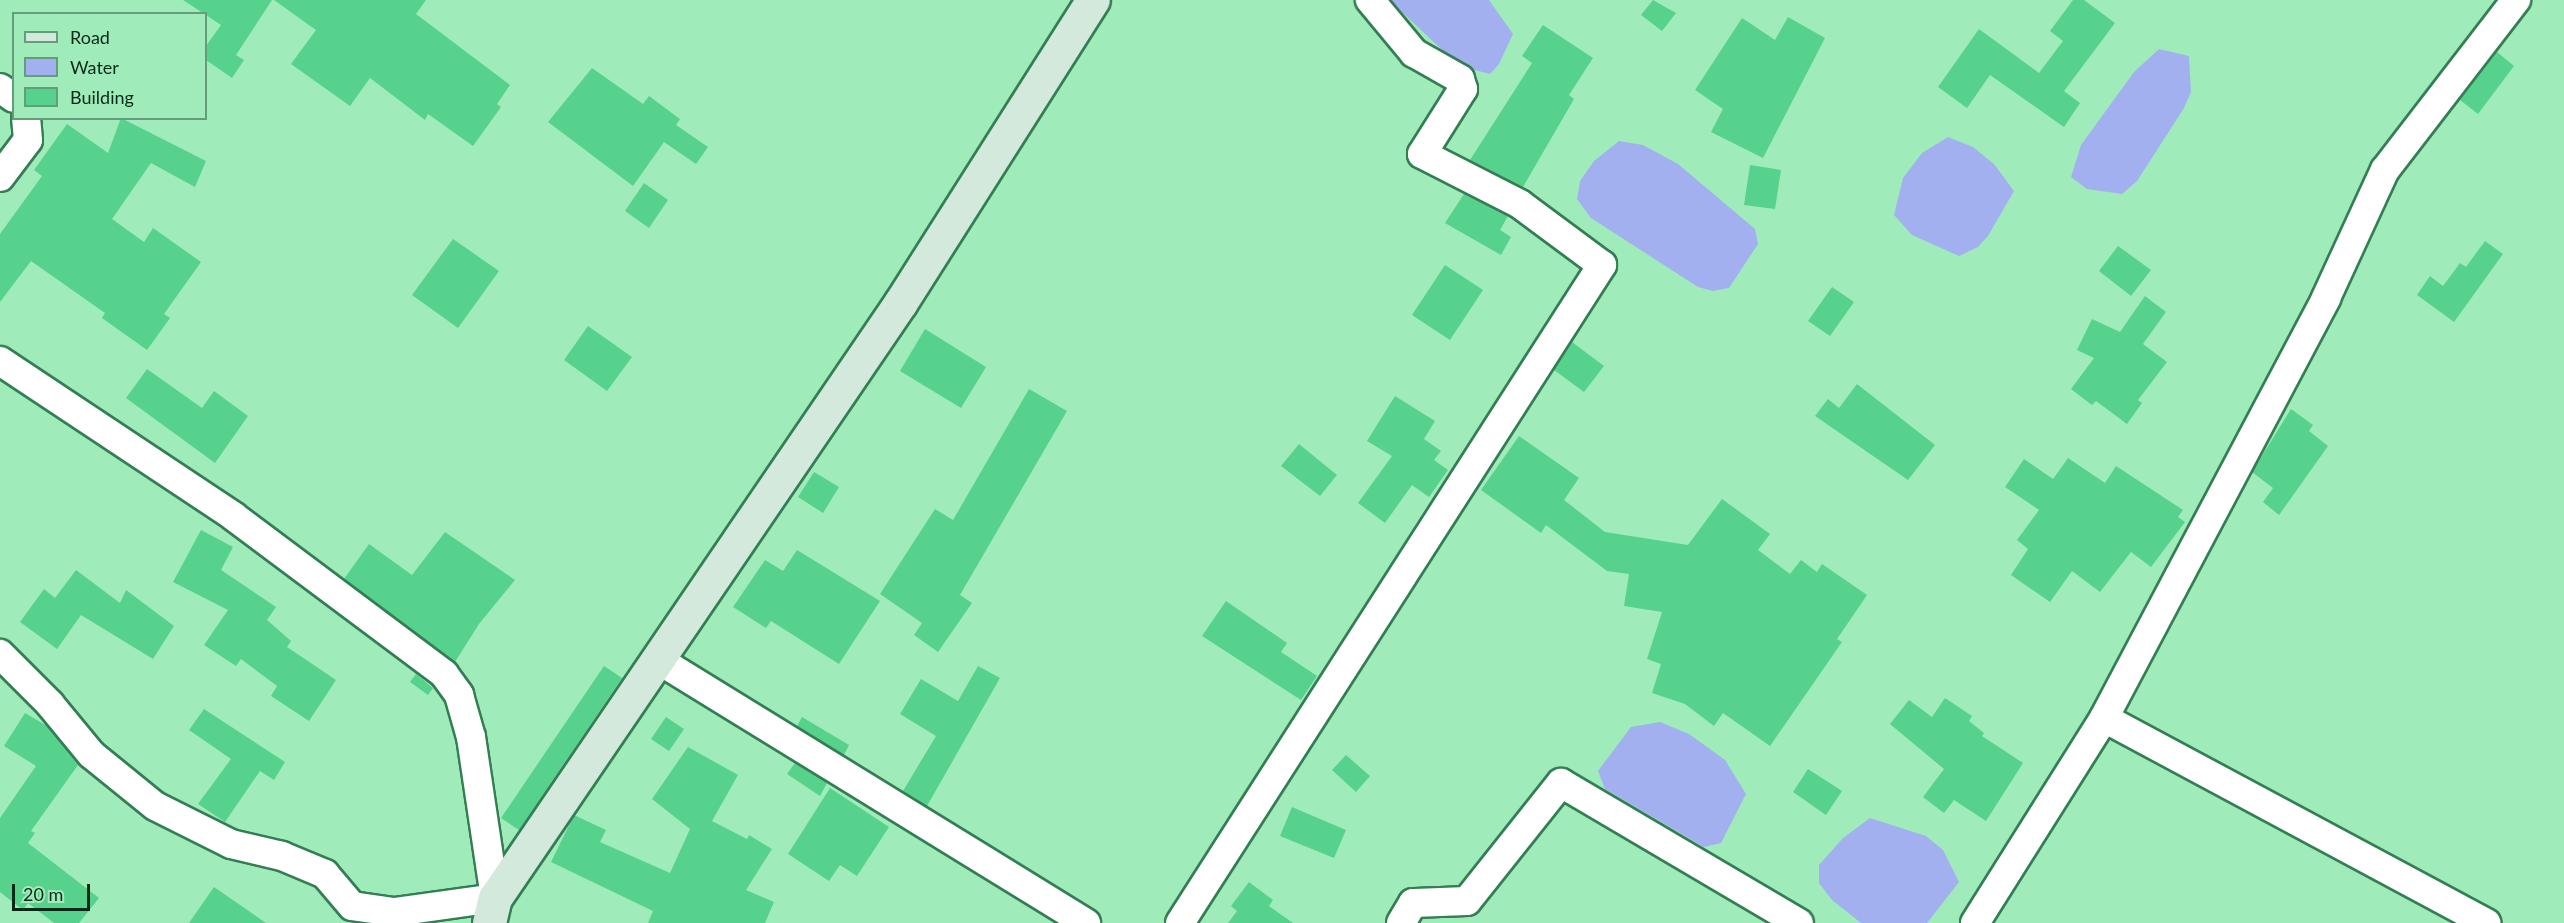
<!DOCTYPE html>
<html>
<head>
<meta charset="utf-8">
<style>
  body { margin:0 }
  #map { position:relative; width:2564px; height:923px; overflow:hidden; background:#a0ebba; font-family:Lato,sans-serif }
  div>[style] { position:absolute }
  .water>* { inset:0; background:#a3b0ef }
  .building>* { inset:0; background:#56d28c }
  .roads { filter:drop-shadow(2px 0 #337e53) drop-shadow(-2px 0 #337e53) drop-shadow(0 2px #337e53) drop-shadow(0 -2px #337e53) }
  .street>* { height:28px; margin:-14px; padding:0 14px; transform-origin:14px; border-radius:14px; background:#fff }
  .secondary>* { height:33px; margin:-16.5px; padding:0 16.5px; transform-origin:16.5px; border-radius:16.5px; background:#d2e9db }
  span { translate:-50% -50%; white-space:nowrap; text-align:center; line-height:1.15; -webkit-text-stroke:4.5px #a0ebba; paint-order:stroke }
  .legend { position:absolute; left:12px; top:12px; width:195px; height:108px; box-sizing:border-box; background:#a0ebba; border:2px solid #649d79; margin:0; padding:8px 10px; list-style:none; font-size:18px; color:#092917 }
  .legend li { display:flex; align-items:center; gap:12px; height:30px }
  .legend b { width:30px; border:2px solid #649d79 }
  .scale { position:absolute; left:12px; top:884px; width:78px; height:27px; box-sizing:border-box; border:3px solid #092917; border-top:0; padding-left:8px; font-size:18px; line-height:21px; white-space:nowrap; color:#092917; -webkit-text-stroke:4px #a0ebba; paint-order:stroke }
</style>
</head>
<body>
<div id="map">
  <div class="water">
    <div style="clip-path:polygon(1389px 0,1489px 0,1513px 34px,1499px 64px,1490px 74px,1467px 68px,1455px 62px)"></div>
    <div style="clip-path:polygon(2159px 49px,2189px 56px,2191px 92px,2184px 108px,2137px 181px,2122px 194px,2087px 189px,2071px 177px,2081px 145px,2134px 72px)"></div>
    <div style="clip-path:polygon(1948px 137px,1973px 147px,1994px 164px,2014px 191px,1988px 236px,1978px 247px,1959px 256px,1912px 235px,1894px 215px,1903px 178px,1922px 153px)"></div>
    <div style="clip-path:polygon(1619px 141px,1643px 145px,1678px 164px,1755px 229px,1758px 244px,1729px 288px,1713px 291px,1698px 287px,1591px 218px,1577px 199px,1580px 181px,1594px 161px)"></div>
    <div style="clip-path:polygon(1660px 722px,1689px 734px,1725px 760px,1746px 794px,1721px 843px,1704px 847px,1605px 789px,1598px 771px,1631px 727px)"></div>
    <div style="clip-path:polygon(1870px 818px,1926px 836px,1943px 850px,1959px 882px,1927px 923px,1861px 923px,1832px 900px,1819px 883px,1819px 865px,1843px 838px)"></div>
  </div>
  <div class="building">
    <div style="clip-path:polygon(183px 0,272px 0,236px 55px,244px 60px,232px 78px,206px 60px,206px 46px,221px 25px)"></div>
    <div style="clip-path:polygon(274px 0,426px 0,416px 14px,510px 85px,497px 104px,501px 107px,473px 146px,428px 114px,425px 120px,370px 78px,350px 106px,291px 64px,316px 30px)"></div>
    <div style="clip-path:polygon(1653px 0,1676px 13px,1662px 31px,1641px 15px)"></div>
    <div style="clip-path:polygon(2073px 0,2084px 0,2115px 23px,2064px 91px,2080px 103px,2064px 127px,1990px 75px,1967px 108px,1938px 87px,1979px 29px,2039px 73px,2063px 41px,2050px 31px)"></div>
    <div style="clip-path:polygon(1788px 17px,1825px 38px,1763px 158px,1711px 132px,1723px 109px,1695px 90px,1742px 18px,1775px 40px)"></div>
    <div style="clip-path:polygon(1543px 25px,1593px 58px,1569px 95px,1574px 99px,1523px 187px,1470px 160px,1532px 63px,1522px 56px)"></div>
    <div style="clip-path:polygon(2497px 52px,2514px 66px,2478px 114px,2460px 100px)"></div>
    <div style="clip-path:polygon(592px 68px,643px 104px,649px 96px,680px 119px,676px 125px,708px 147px,696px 164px,664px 142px,633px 186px,548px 122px)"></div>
    <div style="clip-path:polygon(121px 118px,206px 161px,195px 187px,151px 163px,112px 219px,144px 242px,153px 228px,201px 262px,164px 314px,170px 318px,147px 350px,102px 318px,105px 313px,31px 261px,0 302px,0 234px,42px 176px,34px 170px,67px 124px,108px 153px)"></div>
    <div style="clip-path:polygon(1750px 165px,1781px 170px,1775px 209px,1744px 205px)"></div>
    <div style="clip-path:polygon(644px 183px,668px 200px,649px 228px,625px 211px)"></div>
    <div style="clip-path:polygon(1464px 194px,1508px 216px,1500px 230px,1511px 237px,1501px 255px,1445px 223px)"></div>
    <div style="clip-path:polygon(453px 239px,499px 271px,458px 328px,412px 295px)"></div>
    <div style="clip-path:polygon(2485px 241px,2503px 254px,2454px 322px,2417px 295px,2430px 276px,2443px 286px,2460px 263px,2466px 267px)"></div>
    <div style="clip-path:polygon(2118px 246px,2151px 270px,2131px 296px,2099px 271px)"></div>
    <div style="clip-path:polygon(1445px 265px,1483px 290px,1450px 340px,1412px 315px)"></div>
    <div style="clip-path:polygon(1832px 287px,1854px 302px,1830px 336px,1808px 321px)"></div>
    <div style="clip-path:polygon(2145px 296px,2166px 312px,2143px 344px,2167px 362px,2138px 400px,2142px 403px,2127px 424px,2096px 401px,2092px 405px,2071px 389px,2094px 358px,2077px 350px,2092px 319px,2120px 332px)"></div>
    <div style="clip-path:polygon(588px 326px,632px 357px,607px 391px,564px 360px)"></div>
    <div style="clip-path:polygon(925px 329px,986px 367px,961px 408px,900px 371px)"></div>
    <div style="clip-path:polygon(1572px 342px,1604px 366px,1584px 392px,1554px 370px)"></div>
    <div style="clip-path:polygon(147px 369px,202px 408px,214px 391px,248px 416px,215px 463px,126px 398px)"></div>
    <div style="clip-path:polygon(1857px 384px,1935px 445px,1908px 480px,1815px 416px,1828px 399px,1839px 408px)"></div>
    <div style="clip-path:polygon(1029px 389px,1067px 411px,960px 595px,972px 603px,938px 652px,914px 635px,922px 623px,880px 594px,935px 509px,953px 520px)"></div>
    <div style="clip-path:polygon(1395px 396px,1435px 421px,1424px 439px,1441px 451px,1434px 460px,1448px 470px,1429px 497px,1412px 485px,1385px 523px,1358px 503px,1392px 456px,1367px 441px)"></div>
    <div style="clip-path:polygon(2291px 409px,2313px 425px,2309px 431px,2328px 446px,2279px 515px,2263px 502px,2273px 488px,2252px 472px)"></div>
    <div style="clip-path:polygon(1519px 436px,1579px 478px,1564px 500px,1605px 532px,1688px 545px,1722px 499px,1770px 534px,1758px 550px,1790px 574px,1801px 560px,1817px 572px,1822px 564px,1867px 595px,1837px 639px,1842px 642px,1770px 746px,1723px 713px,1714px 726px,1685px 704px,1652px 693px,1661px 664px,1647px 659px,1662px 612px,1624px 606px,1629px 574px,1607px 571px,1546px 525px,1541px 533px,1481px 490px)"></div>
    <div style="clip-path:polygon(1299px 444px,1337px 475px,1320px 496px,1281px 466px)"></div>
    <div style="clip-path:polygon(2068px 458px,2105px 483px,2116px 466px,2183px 510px,2178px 517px,2185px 522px,2151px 567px,2131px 552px,2100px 592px,2072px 571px,2050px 602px,2011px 575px,2028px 549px,2017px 540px,2039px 510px,2005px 487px,2024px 459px,2053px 479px)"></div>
    <div style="clip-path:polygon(814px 472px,839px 487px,823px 513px,798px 497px)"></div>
    <div style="clip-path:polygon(201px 530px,233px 547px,221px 570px,276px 607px,267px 620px,291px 641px,287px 647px,336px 680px,309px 721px,271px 696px,277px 686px,241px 659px,236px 666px,204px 645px,228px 610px,173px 582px)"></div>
    <div style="clip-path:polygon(445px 532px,515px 580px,479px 624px,455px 662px,344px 579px,369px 544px,412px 575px)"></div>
    <div style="clip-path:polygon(797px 550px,880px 601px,839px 664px,771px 621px,766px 628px,733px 607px,765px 560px,783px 571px)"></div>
    <div style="clip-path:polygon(76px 570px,120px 603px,126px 590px,174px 626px,153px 659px,81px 615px,57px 649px,20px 622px,44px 589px,55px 598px)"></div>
    <div style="clip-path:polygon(1226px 601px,1287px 643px,1281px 652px,1317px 676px,1301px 700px,1202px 636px)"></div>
    <div style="clip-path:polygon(604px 666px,622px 678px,519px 830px,501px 818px)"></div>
    <div style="clip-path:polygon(978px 666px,1000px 678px,927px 806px,903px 791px,936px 736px,900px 714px,921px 679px,958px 701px)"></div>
    <div style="clip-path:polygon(416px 674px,433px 688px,428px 695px,410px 682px)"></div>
    <div style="clip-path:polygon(1945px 698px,1972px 716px,1969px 721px,1984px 733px,1982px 736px,2023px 763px,1986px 821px,1954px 800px,1944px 813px,1923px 797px,1944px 769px,1890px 724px,1909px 700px,1932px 717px)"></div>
    <div style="clip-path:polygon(204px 709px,285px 762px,274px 780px,260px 771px,225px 822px,198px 804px,231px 759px,189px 730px)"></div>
    <div style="clip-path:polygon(25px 713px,47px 726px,78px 765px,31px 831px,35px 833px,28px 843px,99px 898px,79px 923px,54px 923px,28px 903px,23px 910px,0 892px,0 818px,36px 766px,4px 746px)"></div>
    <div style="clip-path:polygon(666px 717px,684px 729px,669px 751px,651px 739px)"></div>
    <div style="clip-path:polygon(802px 717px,849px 745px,844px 755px,797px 726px)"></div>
    <div style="clip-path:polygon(688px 747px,738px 775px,712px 821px,747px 839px,749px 835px,772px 849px,746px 890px,774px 902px,765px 923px,648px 923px,653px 911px,551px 862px,574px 815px,606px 830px,600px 842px,670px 873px,690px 829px,652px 799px)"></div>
    <div style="clip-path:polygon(1346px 755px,1370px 776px,1356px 792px,1332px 770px)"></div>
    <div style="clip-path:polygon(795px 763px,827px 783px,820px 796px,787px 774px)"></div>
    <div style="clip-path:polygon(1808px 769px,1842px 791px,1826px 815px,1793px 792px)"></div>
    <div style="clip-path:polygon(830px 788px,889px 827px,857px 876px,840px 865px,829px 881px,788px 854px)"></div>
    <div style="clip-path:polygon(1292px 807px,1346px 830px,1334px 858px,1280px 836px)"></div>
    <div style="clip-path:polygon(1249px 882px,1273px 900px,1269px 906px,1293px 923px,1228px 923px,1237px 911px,1231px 906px)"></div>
    <div style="clip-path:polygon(214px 887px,266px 923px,189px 923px)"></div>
  </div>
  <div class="roads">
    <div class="street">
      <div style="left:0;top:88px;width:17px;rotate:36deg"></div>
      <div style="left:0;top:177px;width:46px;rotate:-52.9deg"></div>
      <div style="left:28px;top:140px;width:22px;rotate:-95deg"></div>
      <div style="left:0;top:361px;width:280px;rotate:33.6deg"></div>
      <div style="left:233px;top:516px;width:264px;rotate:36.8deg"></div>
      <div style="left:444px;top:674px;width:26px;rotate:54deg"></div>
      <div style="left:459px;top:695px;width:44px;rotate:74.1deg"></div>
      <div style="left:471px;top:737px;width:163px;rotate:81.5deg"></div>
      <div style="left:495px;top:898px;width:102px;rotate:172.1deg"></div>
      <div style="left:394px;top:912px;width:42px;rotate:-171.9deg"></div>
      <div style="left:352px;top:906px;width:42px;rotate:-130.2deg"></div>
      <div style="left:325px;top:874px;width:47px;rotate:-157.3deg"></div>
      <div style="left:282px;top:856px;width:52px;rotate:-166.8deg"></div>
      <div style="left:231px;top:844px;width:85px;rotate:-153.4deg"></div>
      <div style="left:155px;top:806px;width:82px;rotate:-140.9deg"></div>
      <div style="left:91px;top:754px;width:65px;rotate:-129.4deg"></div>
      <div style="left:50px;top:704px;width:71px;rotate:-135deg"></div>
      <div style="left:657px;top:659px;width:504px;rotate:31.61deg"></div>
      <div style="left:2104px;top:718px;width:434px;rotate:28.2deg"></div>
      <div style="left:1180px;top:923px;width:782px;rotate:-57.33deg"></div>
      <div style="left:1602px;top:265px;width:102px;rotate:-143.4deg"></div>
      <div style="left:1520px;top:204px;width:110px;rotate:-153deg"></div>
      <div style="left:1422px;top:154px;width:77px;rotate:-57.8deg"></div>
      <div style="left:1463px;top:89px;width:10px;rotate:-107deg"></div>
      <div style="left:1460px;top:79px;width:53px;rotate:-150.5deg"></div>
      <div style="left:1414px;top:53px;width:69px;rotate:-129.7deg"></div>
      <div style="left:1401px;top:923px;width:23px;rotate:-59deg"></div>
      <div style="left:1413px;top:903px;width:54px;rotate:-2.1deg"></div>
      <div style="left:1467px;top:901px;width:151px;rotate:-51.5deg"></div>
      <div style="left:1561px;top:783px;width:276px;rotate:30.5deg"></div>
      <div style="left:1975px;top:923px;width:242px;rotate:-57.8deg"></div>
      <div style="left:2104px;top:718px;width:475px;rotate:-62.1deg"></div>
      <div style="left:2326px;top:298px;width:141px;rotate:-65.3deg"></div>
      <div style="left:2385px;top:170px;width:215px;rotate:-52.4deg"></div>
    </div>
    <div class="secondary">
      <div style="left:489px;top:923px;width:26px;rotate:-77deg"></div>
      <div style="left:495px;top:898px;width:721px;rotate:-55.74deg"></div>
      <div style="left:901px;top:302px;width:358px;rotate:-57.6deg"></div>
    </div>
  </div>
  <ul class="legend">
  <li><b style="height:8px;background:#d2e9db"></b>Road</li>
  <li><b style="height:16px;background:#a3b0ef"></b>Water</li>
  <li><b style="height:16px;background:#56d28c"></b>Building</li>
  </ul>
  <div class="scale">20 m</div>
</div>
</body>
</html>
